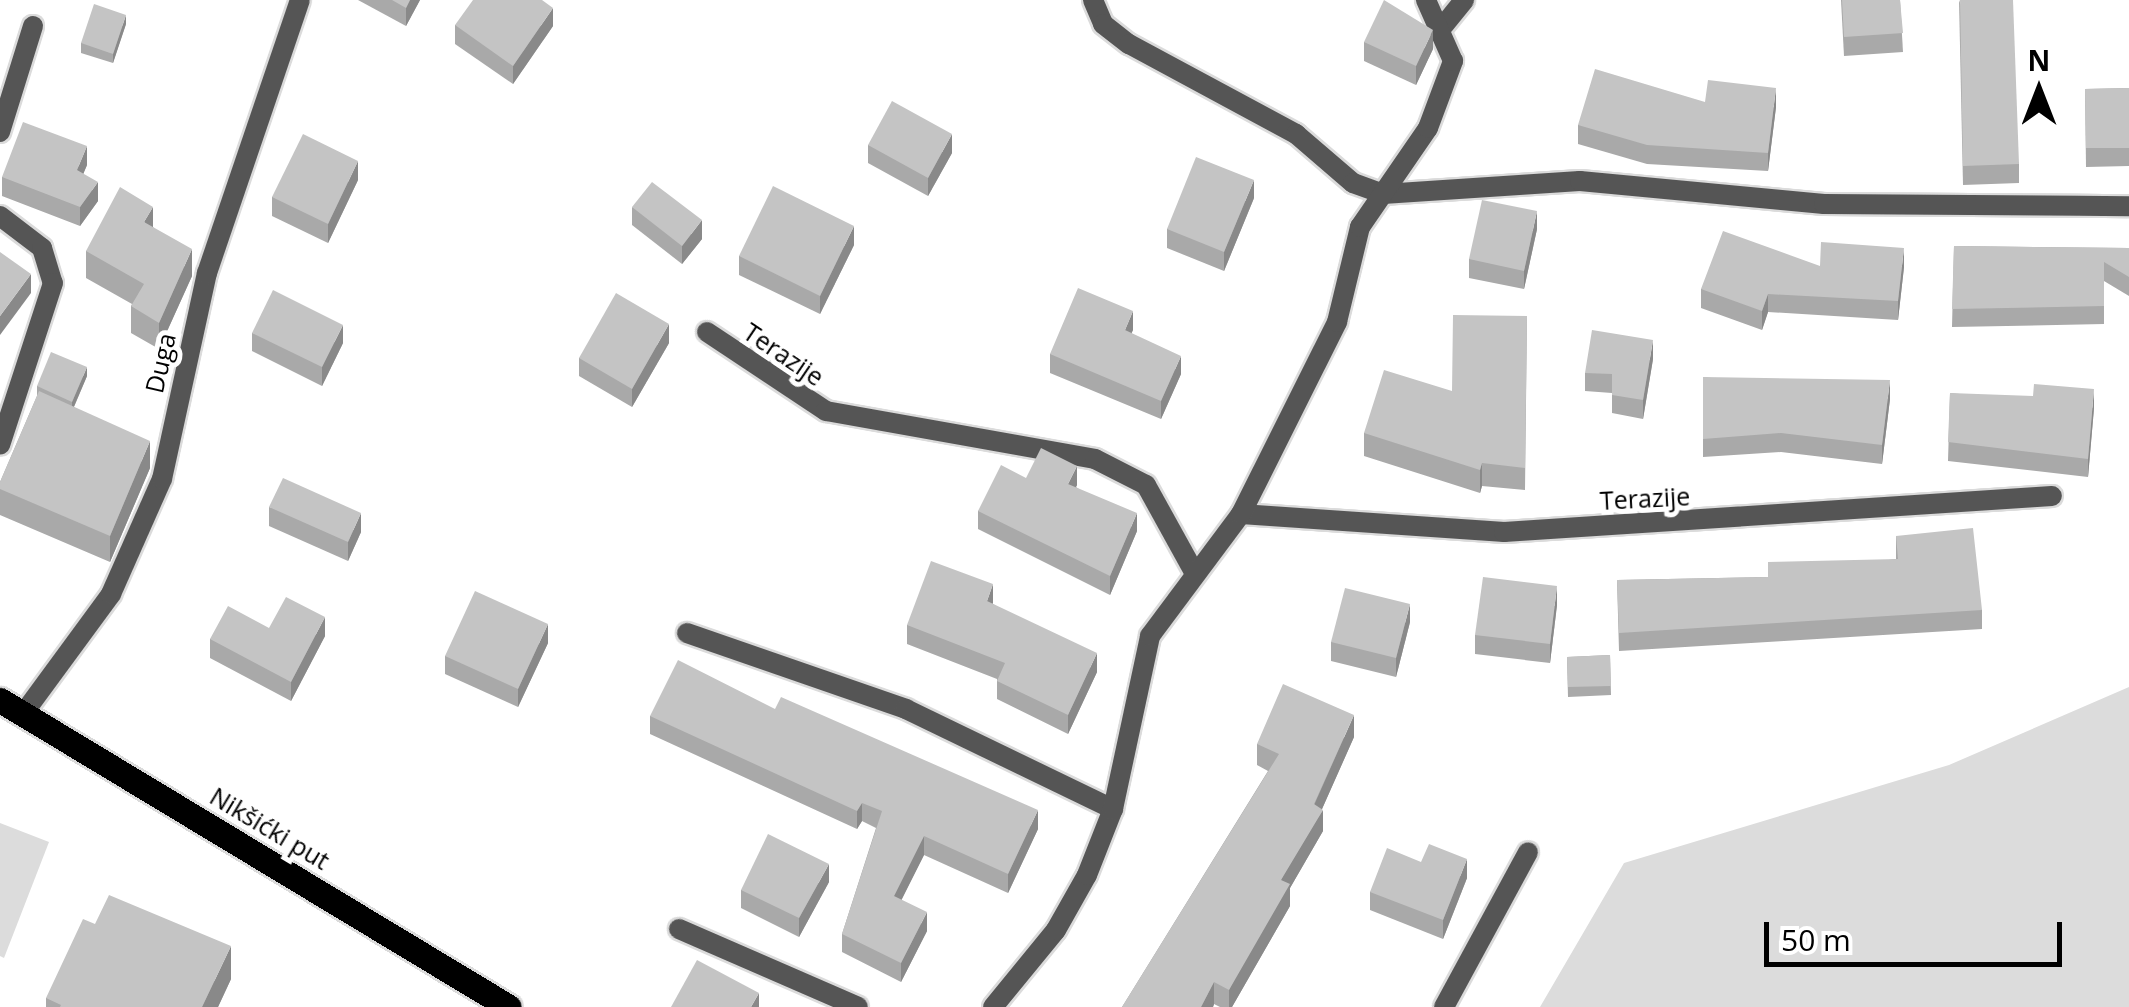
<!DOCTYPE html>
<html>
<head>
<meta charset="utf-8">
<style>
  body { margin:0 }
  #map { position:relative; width:2129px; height:1007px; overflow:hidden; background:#fff; font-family:"Open Sans",sans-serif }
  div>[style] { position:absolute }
  .green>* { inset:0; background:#dcdcdc }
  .roads { filter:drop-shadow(2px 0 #dbdbdb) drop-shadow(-2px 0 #dbdbdb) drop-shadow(0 2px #dbdbdb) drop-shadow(0 -2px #dbdbdb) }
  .street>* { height:20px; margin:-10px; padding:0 10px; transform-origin:10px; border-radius:10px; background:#555 }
  .primary>* { height:25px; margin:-12.5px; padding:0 12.5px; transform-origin:12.5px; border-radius:12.5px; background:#000 }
  .wall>* { inset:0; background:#a9a9a9 }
  .shaded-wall>* { inset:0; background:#898989 }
  .building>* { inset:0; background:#c4c4c4 }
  span { translate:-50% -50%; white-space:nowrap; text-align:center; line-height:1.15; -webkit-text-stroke:10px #fff; paint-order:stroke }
  .street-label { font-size:25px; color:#000 }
  .north { position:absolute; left:1989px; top:40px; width:100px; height:100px; -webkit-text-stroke:8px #fff; paint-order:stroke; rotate:0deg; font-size:28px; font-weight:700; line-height:40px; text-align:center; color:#000 }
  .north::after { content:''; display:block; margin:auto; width:35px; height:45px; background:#000; clip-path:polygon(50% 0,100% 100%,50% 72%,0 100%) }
  .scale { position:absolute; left:1764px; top:922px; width:298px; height:45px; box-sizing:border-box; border:5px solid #000; border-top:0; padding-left:12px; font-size:30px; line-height:35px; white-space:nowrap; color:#000; -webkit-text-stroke:8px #fff; paint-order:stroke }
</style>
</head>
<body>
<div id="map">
  <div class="green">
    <div style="clip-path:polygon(2129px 687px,2129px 1007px,1540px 1007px,1624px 863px,1949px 765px)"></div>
    <div style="clip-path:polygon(0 823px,49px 842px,4px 958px,0 956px)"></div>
  </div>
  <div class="roads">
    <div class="street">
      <div style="left:1093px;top:0;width:26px;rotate:67deg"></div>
      <div style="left:1103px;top:24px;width:33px;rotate:38deg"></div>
      <div style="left:1129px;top:44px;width:190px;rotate:28.3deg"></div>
      <div style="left:1296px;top:134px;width:75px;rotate:40.7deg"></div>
      <div style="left:1353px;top:183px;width:32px;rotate:20deg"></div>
      <div style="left:1383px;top:194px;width:197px;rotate:-3.8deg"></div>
      <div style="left:1580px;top:181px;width:245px;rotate:5.4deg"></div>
      <div style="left:1824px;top:204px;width:305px;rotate:0.4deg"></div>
      <div style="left:1444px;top:25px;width:32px;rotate:-51deg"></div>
      <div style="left:0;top:132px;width:111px;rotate:-72.7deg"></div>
      <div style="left:0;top:216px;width:53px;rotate:37.3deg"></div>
      <div style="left:42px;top:248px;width:37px;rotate:73deg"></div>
      <div style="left:53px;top:283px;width:170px;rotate:108.1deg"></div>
      <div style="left:707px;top:332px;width:143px;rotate:33.6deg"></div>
      <div style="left:826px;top:411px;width:273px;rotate:10.1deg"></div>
      <div style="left:1095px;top:459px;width:57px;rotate:27deg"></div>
      <div style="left:1146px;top:485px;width:97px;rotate:61.1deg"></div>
      <div style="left:1241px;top:514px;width:264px;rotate:3.9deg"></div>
      <div style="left:1504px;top:532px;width:549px;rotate:-3.76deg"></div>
      <div style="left:687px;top:633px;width:232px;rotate:19.1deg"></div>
      <div style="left:906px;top:709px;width:230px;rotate:25.8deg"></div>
      <div style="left:23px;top:714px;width:149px;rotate:-53.7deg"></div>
      <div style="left:111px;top:594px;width:126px;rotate:-66.1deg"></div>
      <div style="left:162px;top:479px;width:211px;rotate:-77.7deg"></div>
      <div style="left:207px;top:273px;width:288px;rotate:-71.2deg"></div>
      <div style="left:679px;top:929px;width:195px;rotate:23.5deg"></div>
      <div style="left:993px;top:1007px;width:99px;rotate:-50.7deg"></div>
      <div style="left:1056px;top:930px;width:63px;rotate:-60.6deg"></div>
      <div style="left:1087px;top:875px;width:71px;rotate:-68.5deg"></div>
      <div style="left:1113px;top:809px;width:177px;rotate:-77.9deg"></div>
      <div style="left:1150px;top:636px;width:152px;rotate:-53.3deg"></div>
      <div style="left:1241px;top:514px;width:215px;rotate:-63.4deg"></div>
      <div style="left:1337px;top:322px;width:98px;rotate:-76.4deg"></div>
      <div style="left:1360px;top:227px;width:120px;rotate:-55.5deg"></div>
      <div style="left:1428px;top:128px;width:72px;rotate:-69.5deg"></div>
      <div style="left:1453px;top:61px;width:67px;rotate:-113.9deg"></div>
      <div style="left:1444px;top:1007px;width:176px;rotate:-61.5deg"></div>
    </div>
    <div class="primary">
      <div style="left:0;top:700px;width:594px;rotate:31.1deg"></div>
    </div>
  </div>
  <div class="wall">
    <div style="clip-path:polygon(358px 0,420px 0,406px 26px)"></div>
    <div style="clip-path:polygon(1841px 0,1900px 0,1903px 52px,1844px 56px)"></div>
    <div style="clip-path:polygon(1959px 0,2019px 164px,2019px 183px,1963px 185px)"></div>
    <div style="clip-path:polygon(126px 24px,113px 63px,81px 53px,81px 43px)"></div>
    <div style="clip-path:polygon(455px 25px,553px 26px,513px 84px,455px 44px)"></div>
    <div style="clip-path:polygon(1364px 42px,1433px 49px,1416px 85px,1364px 61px)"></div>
    <div style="clip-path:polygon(2129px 88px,2129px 166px,2086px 167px,2085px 89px)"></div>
    <div style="clip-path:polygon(1776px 107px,1768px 171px,1647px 164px,1578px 144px,1578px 125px)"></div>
    <div style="clip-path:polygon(868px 145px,952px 153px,928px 196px,868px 163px)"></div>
    <div style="clip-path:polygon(87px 165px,83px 174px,98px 201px,80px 226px,2px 196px,2px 177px)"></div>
    <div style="clip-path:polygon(358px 180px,328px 243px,272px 216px,272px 197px)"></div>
    <div style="clip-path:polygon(1254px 198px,1224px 271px,1167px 248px,1167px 229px)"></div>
    <div style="clip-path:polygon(632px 207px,702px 239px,682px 264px,632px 225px)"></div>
    <div style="clip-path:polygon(153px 227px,192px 276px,159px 349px,131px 333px,131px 306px,132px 304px,86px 278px,86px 251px)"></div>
    <div style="clip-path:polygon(1537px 229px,1524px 289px,1469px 278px,1469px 259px)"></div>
    <div style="clip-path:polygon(854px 245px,820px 314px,739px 275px,739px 256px)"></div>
    <div style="clip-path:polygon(1954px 246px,2129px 248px,2129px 296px,2104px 281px,2104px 324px,1952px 327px)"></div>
    <div style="clip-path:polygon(1820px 266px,1904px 267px,1898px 320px,1768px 312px,1762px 330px,1701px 308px,1701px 289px)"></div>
    <div style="clip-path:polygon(1527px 316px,1525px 490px,1482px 486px,1480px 493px,1364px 456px,1364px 433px,1452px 391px)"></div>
    <div style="clip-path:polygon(1133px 330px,1131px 333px,1181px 374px,1161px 419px,1050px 373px,1050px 354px)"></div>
    <div style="clip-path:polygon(252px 333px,343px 343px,322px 386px,252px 351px)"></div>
    <div style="clip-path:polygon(669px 343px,632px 407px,579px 376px,579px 358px)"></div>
    <div style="clip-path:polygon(1653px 359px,1643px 419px,1612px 413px,1612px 393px,1585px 391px,1585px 373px)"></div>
    <div style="clip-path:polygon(87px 376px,74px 407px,150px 468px,110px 562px,0 515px,0 482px,37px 396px,37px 386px)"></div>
    <div style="clip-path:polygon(1703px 377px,1890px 399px,1882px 464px,1781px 452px,1703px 457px)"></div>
    <div style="clip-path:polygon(1950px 393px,2094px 408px,2088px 477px,1948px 461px)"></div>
    <div style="clip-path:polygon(1026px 478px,1077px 485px,1076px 487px,1137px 531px,1110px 595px,978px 529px,978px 511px)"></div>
    <div style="clip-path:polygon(269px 507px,361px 532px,348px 561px,269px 526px)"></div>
    <div style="clip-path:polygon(1896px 536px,1982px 610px,1982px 629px,1619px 651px,1617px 580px,1768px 577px,1896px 559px)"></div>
    <div style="clip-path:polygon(993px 604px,1097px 672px,1068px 734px,997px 699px,997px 679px,907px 644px,907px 625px)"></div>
    <div style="clip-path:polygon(1557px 605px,1550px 663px,1475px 654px,1475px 635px)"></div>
    <div style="clip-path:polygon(1410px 622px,1396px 677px,1331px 661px,1331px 642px)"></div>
    <div style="clip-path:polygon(269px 628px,325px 636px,291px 701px,210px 658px,210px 639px)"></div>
    <div style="clip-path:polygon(548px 643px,518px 707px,445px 674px,445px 656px)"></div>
    <div style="clip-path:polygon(1610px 655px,1611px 695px,1568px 697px,1567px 657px)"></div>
    <div style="clip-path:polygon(775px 709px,1038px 829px,1008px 893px,924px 855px,901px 900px,927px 931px,901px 982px,842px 952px,842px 934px,876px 828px,862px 821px,857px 829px,650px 734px,650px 716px)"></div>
    <div style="clip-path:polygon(1354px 737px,1322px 809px,1323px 831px,1290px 888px,1290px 906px,1232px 1007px,1220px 1007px,1214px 1004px,1213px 1007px,1122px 1007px,1268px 771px,1257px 765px,1257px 744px)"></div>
    <div style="clip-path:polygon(1421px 862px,1467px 878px,1443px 939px,1370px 910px,1370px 892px)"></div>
    <div style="clip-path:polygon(829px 882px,799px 937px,741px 908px,741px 890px)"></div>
    <div style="clip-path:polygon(231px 979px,218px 1007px,46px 1007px,46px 998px)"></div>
  </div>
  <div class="shaded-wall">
    <div style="clip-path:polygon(410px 0,420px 0,406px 26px,406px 8px)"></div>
    <div style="clip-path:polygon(553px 8px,553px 26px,513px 84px,513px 66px)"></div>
    <div style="clip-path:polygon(126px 15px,126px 24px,113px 63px,113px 54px)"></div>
    <div style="clip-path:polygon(1433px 30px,1433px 49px,1416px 85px,1416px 66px)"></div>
    <div style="clip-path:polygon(1776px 88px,1776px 107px,1768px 171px,1768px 153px)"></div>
    <div style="clip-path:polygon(952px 134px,952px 153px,928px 196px,928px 178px)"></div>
    <div style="clip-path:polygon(87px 146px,87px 165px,77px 189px,77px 170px)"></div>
    <div style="clip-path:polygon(358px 161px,358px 180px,328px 243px,328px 224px)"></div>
    <div style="clip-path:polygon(1254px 180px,1254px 198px,1224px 271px,1224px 252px)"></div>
    <div style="clip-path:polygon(98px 182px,98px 201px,80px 226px,80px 207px)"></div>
    <div style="clip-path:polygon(153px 207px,153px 233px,144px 222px)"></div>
    <div style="clip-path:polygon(1537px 211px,1537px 229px,1524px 289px,1524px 271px)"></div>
    <div style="clip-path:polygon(702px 220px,702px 239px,682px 264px,682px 246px)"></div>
    <div style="clip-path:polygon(854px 226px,854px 245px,820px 314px,820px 296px)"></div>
    <div style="clip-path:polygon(1904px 248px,1904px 267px,1898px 320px,1898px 301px)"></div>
    <div style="clip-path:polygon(192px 249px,192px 276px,159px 349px,159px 323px)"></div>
    <div style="clip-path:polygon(31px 274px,31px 293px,0 335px,0 316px)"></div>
    <div style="clip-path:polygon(1768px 294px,1768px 312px,1762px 330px,1762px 311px)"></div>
    <div style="clip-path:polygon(1133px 311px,1133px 330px,1125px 348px,1125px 330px)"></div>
    <div style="clip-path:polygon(669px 324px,669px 343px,632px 407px,632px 389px)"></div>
    <div style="clip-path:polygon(343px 325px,343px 343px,322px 386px,322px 367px)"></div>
    <div style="clip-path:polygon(1653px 340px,1653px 359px,1643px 419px,1643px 400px)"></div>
    <div style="clip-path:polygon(1181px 356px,1181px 374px,1161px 419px,1161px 401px)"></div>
    <div style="clip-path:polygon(87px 367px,87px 376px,72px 411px,72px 402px)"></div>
    <div style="clip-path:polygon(1890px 380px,1890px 399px,1882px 464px,1882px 445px)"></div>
    <div style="clip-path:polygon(2094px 389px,2094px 408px,2088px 477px,2088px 459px)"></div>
    <div style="clip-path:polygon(150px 441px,150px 468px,110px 562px,110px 536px)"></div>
    <div style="clip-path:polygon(1482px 463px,1482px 486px,1480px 493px,1480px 470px)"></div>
    <div style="clip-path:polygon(1077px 466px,1077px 485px,1068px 502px,1068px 484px)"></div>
    <div style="clip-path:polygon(361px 513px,361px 532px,348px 561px,348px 542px)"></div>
    <div style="clip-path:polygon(1137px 513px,1137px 531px,1110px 595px,1110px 576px)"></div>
    <div style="clip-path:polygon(993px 584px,993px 603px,987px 620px,987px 601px)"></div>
    <div style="clip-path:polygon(1557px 586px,1557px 605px,1550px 663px,1550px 644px)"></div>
    <div style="clip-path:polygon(1410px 604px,1410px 622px,1396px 677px,1396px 658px)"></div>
    <div style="clip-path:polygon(325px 617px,325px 636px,291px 701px,291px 682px)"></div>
    <div style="clip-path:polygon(548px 624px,548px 643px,518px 707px,518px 689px)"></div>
    <div style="clip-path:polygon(1097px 653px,1097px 672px,1068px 734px,1068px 715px)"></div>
    <div style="clip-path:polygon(1354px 715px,1354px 737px,1318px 818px,1323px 810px,1323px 831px,1290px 888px,1290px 906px,1232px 1007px,1229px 1007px,1229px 990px,1281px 880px)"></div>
    <div style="clip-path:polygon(862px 803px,862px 821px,857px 829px,857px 811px)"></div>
    <div style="clip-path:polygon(1038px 810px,1038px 829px,1008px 893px,1008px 874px)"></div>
    <div style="clip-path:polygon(924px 836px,924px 855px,894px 915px,894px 896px)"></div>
    <div style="clip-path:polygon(1467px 859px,1467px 878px,1443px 939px,1443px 920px)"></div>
    <div style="clip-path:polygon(829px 864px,829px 882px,799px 937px,799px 918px)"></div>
    <div style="clip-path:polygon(927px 912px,927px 931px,901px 982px,901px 963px)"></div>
    <div style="clip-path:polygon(231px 946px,231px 979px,218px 1007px,202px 1007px)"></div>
    <div style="clip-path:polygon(1214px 982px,1214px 1004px,1213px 1007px,1201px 1007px)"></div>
    <div style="clip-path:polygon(759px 993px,759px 1007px,751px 1007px)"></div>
  </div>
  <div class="building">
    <div style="clip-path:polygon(392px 0,410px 0,406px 8px)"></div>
    <div style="clip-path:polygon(473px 0,542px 0,553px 8px,513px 66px,455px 25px)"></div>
    <div style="clip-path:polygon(1384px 0,1433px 30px,1416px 66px,1364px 42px)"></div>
    <div style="clip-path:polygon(1842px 0,1900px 0,1903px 33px,1844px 37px)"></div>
    <div style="clip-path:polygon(1960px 0,2013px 0,2019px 164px,1963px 166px)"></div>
    <div style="clip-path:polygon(94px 4px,126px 15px,113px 54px,81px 43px)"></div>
    <div style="clip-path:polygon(1595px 69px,1705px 102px,1708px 80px,1776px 88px,1768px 153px,1647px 145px,1578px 125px)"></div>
    <div style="clip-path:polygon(2129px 88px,2129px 148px,2086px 148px,2085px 89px)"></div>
    <div style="clip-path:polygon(892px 101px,952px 134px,928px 178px,868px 145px)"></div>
    <div style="clip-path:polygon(23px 122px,87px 146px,77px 170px,98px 182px,80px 207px,2px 177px)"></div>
    <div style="clip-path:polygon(303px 134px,358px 161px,328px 224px,272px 197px)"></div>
    <div style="clip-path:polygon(1196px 157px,1254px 180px,1224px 252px,1167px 229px)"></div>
    <div style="clip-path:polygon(652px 182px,702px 220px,682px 246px,632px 207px)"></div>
    <div style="clip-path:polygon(773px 186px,854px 226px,820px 296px,739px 256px)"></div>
    <div style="clip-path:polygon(120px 187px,153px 207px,144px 222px,192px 249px,159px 323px,131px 306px,144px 284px,86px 251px)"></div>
    <div style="clip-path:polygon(1482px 200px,1537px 211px,1524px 271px,1469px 259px)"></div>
    <div style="clip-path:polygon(1723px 231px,1820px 266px,1821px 242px,1904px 248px,1898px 301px,1768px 294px,1762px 311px,1701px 289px)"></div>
    <div style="clip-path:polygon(1954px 246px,2129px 248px,2129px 277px,2104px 262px,2104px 306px,1952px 309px)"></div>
    <div style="clip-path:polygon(0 252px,31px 274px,0 316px)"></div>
    <div style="clip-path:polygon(1078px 288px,1133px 311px,1125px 330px,1181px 356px,1161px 401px,1050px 354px)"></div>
    <div style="clip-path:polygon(273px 290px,343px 325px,322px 367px,252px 333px)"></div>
    <div style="clip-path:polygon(616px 293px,669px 324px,632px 389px,579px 358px)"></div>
    <div style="clip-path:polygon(1453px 315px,1527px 316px,1525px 468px,1482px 463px,1480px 470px,1364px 433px,1384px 370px,1452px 391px)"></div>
    <div style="clip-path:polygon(1592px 330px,1653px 340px,1643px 400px,1612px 395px,1612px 374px,1585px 373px)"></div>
    <div style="clip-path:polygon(51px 352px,87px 367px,72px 402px,37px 386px)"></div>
    <div style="clip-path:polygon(1703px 377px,1890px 380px,1882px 445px,1781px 433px,1703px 439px)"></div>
    <div style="clip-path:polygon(2034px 384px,2094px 389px,2088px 459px,1948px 442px,1950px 393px,2033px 396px)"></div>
    <div style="clip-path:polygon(39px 391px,150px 441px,110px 536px,0 489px,0 482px)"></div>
    <div style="clip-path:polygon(1041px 448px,1077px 466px,1068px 484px,1137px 513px,1110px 576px,978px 511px,1001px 465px,1026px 478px)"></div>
    <div style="clip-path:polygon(283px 478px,361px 513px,348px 542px,269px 507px)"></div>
    <div style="clip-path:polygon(1973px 528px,1982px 610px,1619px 633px,1617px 580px,1768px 577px,1768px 562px,1898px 559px,1896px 536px)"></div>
    <div style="clip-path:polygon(931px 561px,993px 584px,987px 601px,1097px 653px,1068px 715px,997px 681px,1005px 663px,907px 625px)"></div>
    <div style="clip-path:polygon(1483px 577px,1557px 586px,1550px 644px,1475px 635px)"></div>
    <div style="clip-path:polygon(1345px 588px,1410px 604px,1396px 658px,1331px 642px)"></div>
    <div style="clip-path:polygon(475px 591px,548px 624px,518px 689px,445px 656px)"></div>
    <div style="clip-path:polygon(286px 597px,325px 617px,291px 682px,210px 639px,228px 606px,269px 628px)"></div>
    <div style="clip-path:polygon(1610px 655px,1611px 686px,1568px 687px,1567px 657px)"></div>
    <div style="clip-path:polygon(678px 660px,775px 709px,781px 697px,1038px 810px,1008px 874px,924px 836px,894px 896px,927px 912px,901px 963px,842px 934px,882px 811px,862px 803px,857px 811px,650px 716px)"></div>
    <div style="clip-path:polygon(1283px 684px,1354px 715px,1314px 804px,1323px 810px,1281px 880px,1290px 884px,1229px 990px,1214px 982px,1201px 1007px,1122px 1007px,1279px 754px,1257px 744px)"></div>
    <div style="clip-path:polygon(768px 834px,829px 864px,799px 918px,741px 890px)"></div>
    <div style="clip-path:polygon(1429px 844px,1467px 859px,1443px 920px,1370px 892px,1387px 848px,1421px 862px)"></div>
    <div style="clip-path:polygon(109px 895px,231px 946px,202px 1007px,60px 1007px,61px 1005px,46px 998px,83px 919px,95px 924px)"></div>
    <div style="clip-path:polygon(697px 960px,759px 993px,751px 1007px,671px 1007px)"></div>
  </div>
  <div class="street-label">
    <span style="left:784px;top:354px;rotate:34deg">Terazije</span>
    <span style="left:160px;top:363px;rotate:-77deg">Duga</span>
    <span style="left:1645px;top:498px;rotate:-3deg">Terazije</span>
    <span style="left:270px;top:828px;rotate:31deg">Nikšićki put</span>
  </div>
  <div class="north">N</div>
  <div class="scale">50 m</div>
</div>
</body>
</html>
